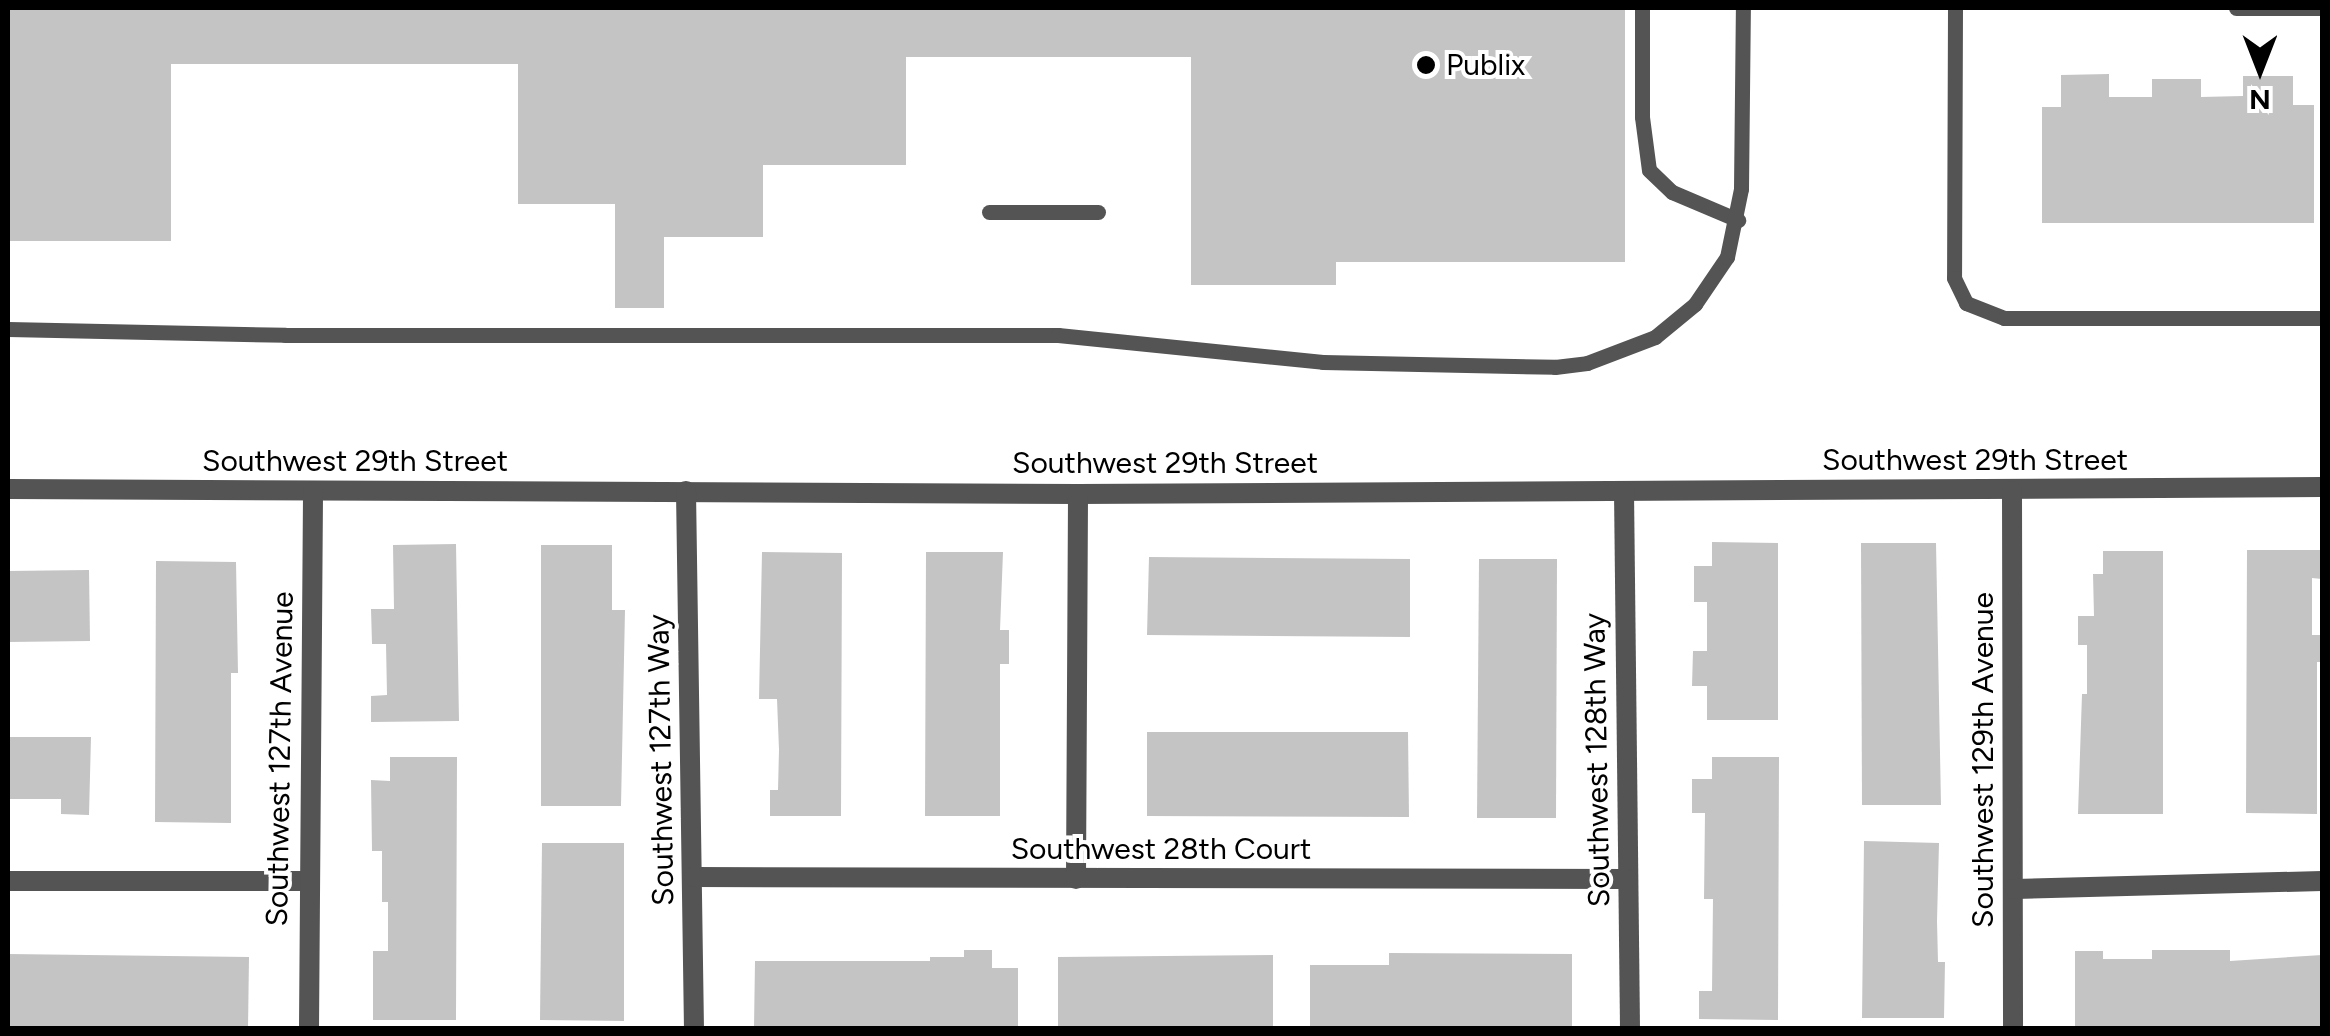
<!DOCTYPE html>
<html>
<head>
<meta charset="utf-8">
<style>
  body { margin:0 }
  #map { position:relative; width:2330px; height:1036px; overflow:hidden; background:#fff; font-family:Figtree,sans-serif }
  div>[style] { position:absolute }
  .building>* { inset:0; background:#c4c4c4 }
  .lane>* { height:15px; margin:-7.5px; padding:0 7.5px; transform-origin:7.5px; border-radius:7.5px; background:#545454 }
  .street>* { height:20px; margin:-10px; padding:0 10px; transform-origin:10px; border-radius:10px; background:#545454 }
  .dots>* { width:28px; height:28px; translate:-50% -50%; box-sizing:border-box; border:5px solid #fff; border-radius:50% }
  span { translate:-50% -50%; white-space:nowrap; text-align:center; line-height:1.15; -webkit-text-stroke:8px #fff; paint-order:stroke }
  .poi-label { font-size:30px; color:#000 }
  .left { translate:0 -50%; text-align:left }
  .street-label { font-size:30px; color:#000 }
  .frame { position:absolute; inset:0; border:10px solid #000; pointer-events:none }
  .north { position:absolute; left:2210px; top:20px; width:100px; height:100px; -webkit-text-stroke:8px #fff; paint-order:stroke; rotate:180deg; font-size:28px; font-weight:700; line-height:40px; text-align:center; color:#000 }
  .north::after { content:''; display:block; margin:auto; width:35px; height:45px; background:#000; clip-path:polygon(50% 0,100% 100%,50% 72%,0 100%) }
</style>
</head>
<body>
<div id="map">
  <div class="building">
    <div style="clip-path:polygon(8px 8px,1625px 8px,1625px 262px,1336px 262px,1336px 285px,1191px 285px,1191px 57px,906px 57px,906px 165px,763px 165px,763px 237px,664px 237px,664px 308px,615px 308px,615px 204px,518px 204px,518px 64px,171px 64px,171px 241px,8px 241px)"></div>
    <div style="clip-path:polygon(2109px 74px,2109px 97px,2152px 97px,2152px 79px,2201px 79px,2201px 97px,2243px 96px,2243px 76px,2293px 76px,2293px 105px,2314px 105px,2314px 223px,2042px 223px,2042px 107px,2061px 107px,2061px 75px)"></div>
    <div style="clip-path:polygon(1712px 542px,1778px 543px,1778px 720px,1707px 720px,1707px 686px,1692px 686px,1693px 651px,1707px 651px,1707px 602px,1694px 602px,1694px 566px,1712px 566px)"></div>
    <div style="clip-path:polygon(1861px 543px,1936px 543px,1941px 805px,1862px 805px)"></div>
    <div style="clip-path:polygon(456px 544px,459px 721px,371px 722px,371px 696px,387px 695px,386px 644px,372px 644px,371px 609px,394px 609px,393px 545px)"></div>
    <div style="clip-path:polygon(541px 545px,612px 545px,612px 610px,625px 610px,621px 806px,541px 806px)"></div>
    <div style="clip-path:polygon(2247px 550px,2322px 550px,2322px 579px,2312px 578px,2312px 635px,2322px 635px,2322px 662px,2317px 662px,2317px 814px,2246px 813px)"></div>
    <div style="clip-path:polygon(2103px 551px,2163px 551px,2163px 814px,2078px 814px,2082px 694px,2087px 694px,2087px 645px,2078px 645px,2078px 616px,2094px 616px,2093px 574px,2103px 574px)"></div>
    <div style="clip-path:polygon(762px 552px,842px 553px,841px 816px,770px 816px,770px 790px,778px 790px,779px 750px,777px 699px,759px 699px)"></div>
    <div style="clip-path:polygon(926px 552px,1003px 552px,1000px 630px,1009px 630px,1009px 664px,1000px 664px,1000px 816px,925px 816px)"></div>
    <div style="clip-path:polygon(1149px 557px,1410px 559px,1410px 637px,1147px 635px)"></div>
    <div style="clip-path:polygon(1479px 559px,1557px 559px,1556px 818px,1477px 818px)"></div>
    <div style="clip-path:polygon(156px 561px,236px 562px,238px 673px,231px 673px,231px 823px,155px 822px)"></div>
    <div style="clip-path:polygon(89px 570px,90px 641px,8px 642px,8px 571px)"></div>
    <div style="clip-path:polygon(1147px 732px,1408px 732px,1409px 817px,1147px 816px)"></div>
    <div style="clip-path:polygon(8px 737px,91px 737px,89px 815px,61px 814px,61px 799px,8px 799px)"></div>
    <div style="clip-path:polygon(390px 757px,457px 757px,456px 1020px,373px 1020px,373px 951px,388px 951px,388px 902px,382px 902px,382px 851px,372px 851px,371px 780px,390px 781px)"></div>
    <div style="clip-path:polygon(1712px 757px,1779px 757px,1778px 1020px,1699px 1019px,1699px 991px,1712px 991px,1713px 899px,1704px 899px,1705px 813px,1692px 813px,1692px 779px,1712px 779px)"></div>
    <div style="clip-path:polygon(1864px 841px,1939px 843px,1937px 921px,1938px 962px,1945px 962px,1944px 1018px,1862px 1018px)"></div>
    <div style="clip-path:polygon(542px 843px,624px 843px,624px 1021px,540px 1020px)"></div>
    <div style="clip-path:polygon(964px 950px,992px 950px,992px 968px,1018px 968px,1018px 1028px,754px 1028px,755px 961px,930px 961px,930px 957px,964px 957px)"></div>
    <div style="clip-path:polygon(2152px 950px,2230px 950px,2230px 961px,2322px 955px,2322px 1028px,2075px 1028px,2075px 951px,2103px 951px,2103px 959px,2152px 959px)"></div>
    <div style="clip-path:polygon(1389px 953px,1572px 954px,1572px 1028px,1310px 1028px,1310px 965px,1389px 965px)"></div>
    <div style="clip-path:polygon(8px 954px,249px 957px,248px 1028px,8px 1028px)"></div>
    <div style="clip-path:polygon(1273px 955px,1273px 1028px,1058px 1028px,1058px 957px)"></div>
  </div>
  <div class="lane">
    <div style="left:1642px;top:8px;width:109px;rotate:90deg"></div>
    <div style="left:1642px;top:117px;width:53px;rotate:82.5deg"></div>
    <div style="left:1649px;top:170px;width:32px;rotate:44deg"></div>
    <div style="left:1672px;top:192px;width:72px;rotate:23deg"></div>
    <div style="left:1955px;top:8px;width:270px;rotate:90.2deg"></div>
    <div style="left:1954px;top:278px;width:28px;rotate:64deg"></div>
    <div style="left:1966px;top:303px;width:41px;rotate:21.5deg"></div>
    <div style="left:2004px;top:318px;width:318px"></div>
    <div style="left:2236px;top:8px;width:86px"></div>
    <div style="left:989px;top:212px;width:109px"></div>
    <div style="left:8px;top:329px;width:277px;rotate:1.2deg"></div>
    <div style="left:285px;top:335px;width:773px"></div>
    <div style="left:1058px;top:335px;width:266px;rotate:5.8deg"></div>
    <div style="left:1323px;top:362px;width:232px;rotate:1.2deg"></div>
    <div style="left:1555px;top:367px;width:32px;rotate:-7deg"></div>
    <div style="left:1587px;top:363px;width:73px;rotate:-20.9deg"></div>
    <div style="left:1655px;top:337px;width:52px;rotate:-39.5deg"></div>
    <div style="left:1695px;top:304px;width:57px;rotate:-55.8deg"></div>
    <div style="left:1727px;top:257px;width:69px;rotate:-78.4deg"></div>
    <div style="left:1741px;top:189px;width:181px;rotate:-89.4deg"></div>
  </div>
  <div class="street">
    <div style="left:8px;top:489px;width:1070px;rotate:0.27deg"></div>
    <div style="left:1078px;top:494px;width:1244px;rotate:-0.32deg"></div>
    <div style="left:686px;top:491px;width:537px;rotate:89.15deg"></div>
    <div style="left:1624px;top:491px;width:537px;rotate:89.36deg"></div>
    <div style="left:2012px;top:491px;width:537px;rotate:89.89deg"></div>
    <div style="left:694px;top:877px;width:933px;rotate:0.12deg"></div>
    <div style="left:1076px;top:879px;width:385px;rotate:-89.7deg"></div>
    <div style="left:8px;top:881px;width:299px"></div>
    <div style="left:2015px;top:889px;width:307px;rotate:-1.5deg"></div>
    <div style="left:309px;top:1028px;width:537px;rotate:-89.57deg"></div>
  </div>
  <div class="dots">
    <div style="left:1426px;top:65px;background:#000"></div>
  </div>
  <div class="poi-label">
    <span class="left" style="left:1446px;top:65px">Publix</span>
  </div>
  <div class="street-label">
    <span style="left:1975px;top:460px">Southwest 29th Street</span>
    <span style="left:355px;top:461px">Southwest 29th Street</span>
    <span style="left:1165px;top:463px">Southwest 29th Street</span>
    <span style="left:280px;top:759px;rotate:-89deg">Southwest 127th Avenue</span>
    <span style="left:661px;top:760px;rotate:-91deg">Southwest 127th Way</span>
    <span style="left:1597px;top:760px;rotate:-91deg">Southwest 128th Way</span>
    <span style="left:1983px;top:760px;rotate:-90deg">Southwest 129th Avenue</span>
    <span style="left:1161px;top:849px">Southwest 28th Court</span>
  </div>
  <div class="frame"></div>
  <div class="north">N</div>
</div>
</body>
</html>
